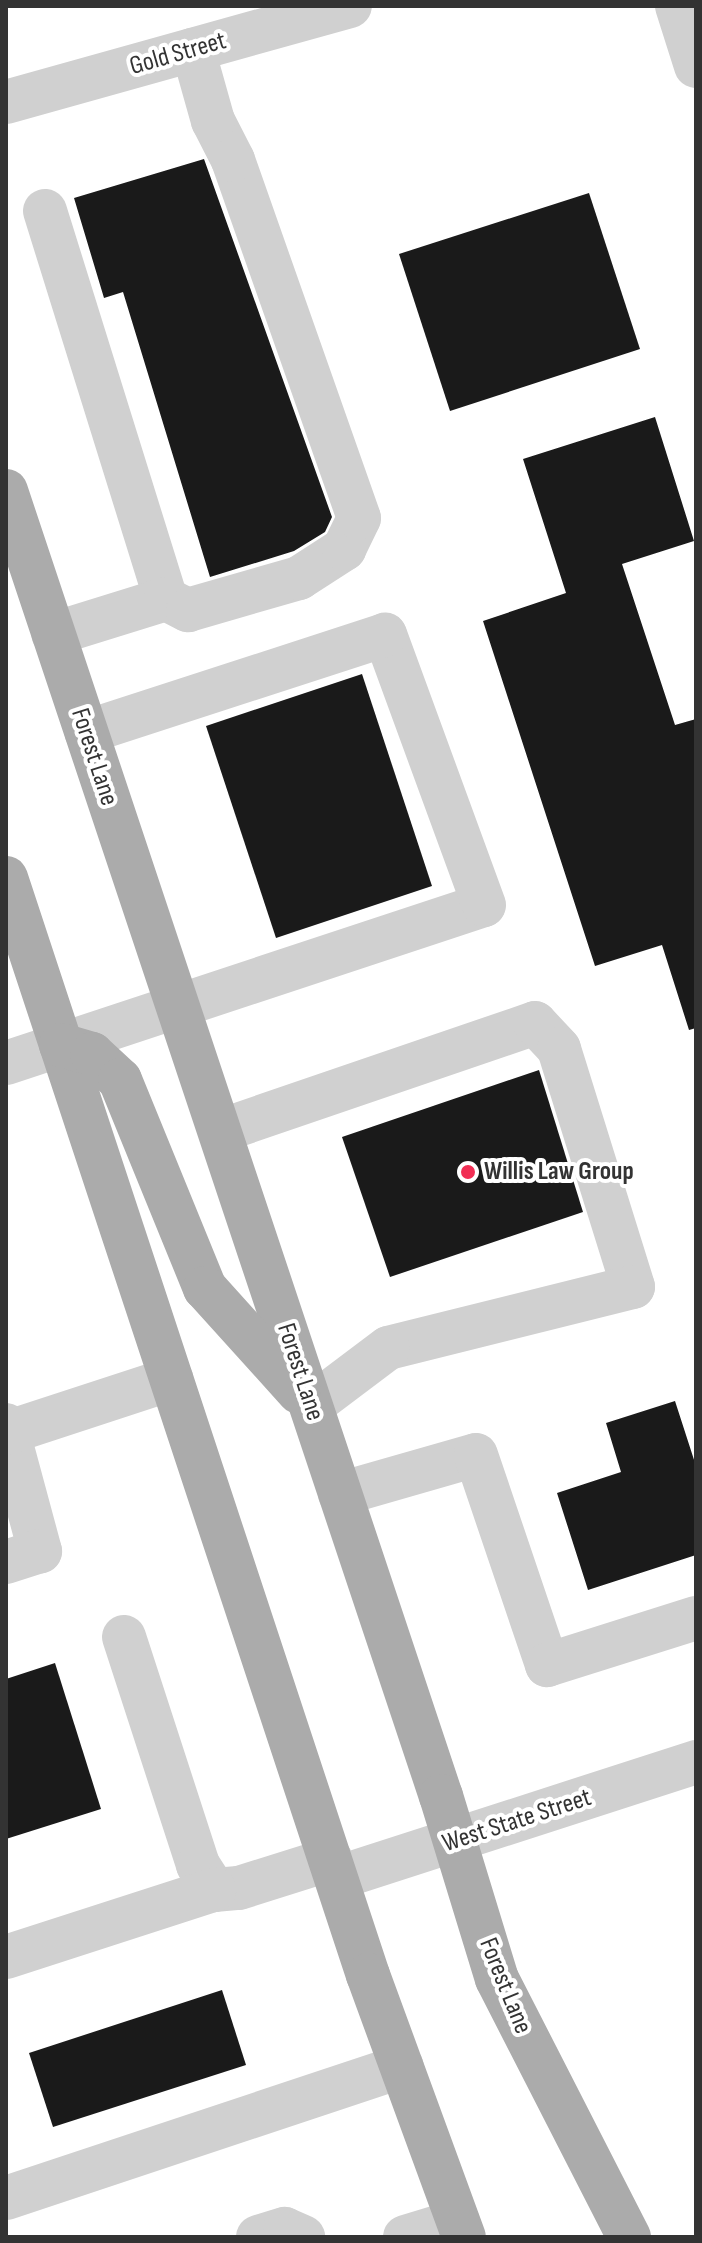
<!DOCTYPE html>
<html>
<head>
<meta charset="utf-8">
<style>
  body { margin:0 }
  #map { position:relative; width:702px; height:2243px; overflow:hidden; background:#fff; font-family:"Sofia Sans Condensed",sans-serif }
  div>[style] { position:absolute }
  .building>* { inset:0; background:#1a1a1a }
  .minor>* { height:44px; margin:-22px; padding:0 22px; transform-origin:22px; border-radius:22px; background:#d0d0d0 }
  .major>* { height:44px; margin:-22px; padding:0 22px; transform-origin:22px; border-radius:22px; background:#ababab }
  .dots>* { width:22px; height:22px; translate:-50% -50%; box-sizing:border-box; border:4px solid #fff; border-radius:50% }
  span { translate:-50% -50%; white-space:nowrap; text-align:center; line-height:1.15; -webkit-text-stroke:8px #fff; paint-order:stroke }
  .street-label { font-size:26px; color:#333 }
  .poi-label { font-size:26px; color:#333; font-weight:700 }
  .left { translate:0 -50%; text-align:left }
  .frame { position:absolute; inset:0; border:8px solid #333; pointer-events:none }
</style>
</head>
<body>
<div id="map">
  <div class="building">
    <div style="clip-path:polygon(204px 159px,332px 517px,325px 532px,294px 551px,210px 577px,123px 292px,104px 298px,74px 198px)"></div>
    <div style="clip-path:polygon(589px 193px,640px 349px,450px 411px,399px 254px)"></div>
    <div style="clip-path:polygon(655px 417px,694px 541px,622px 564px,675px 725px,696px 719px,696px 1028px,689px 1030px,662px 945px,595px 966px,483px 621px,566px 593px,523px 459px)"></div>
    <div style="clip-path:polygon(362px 674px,432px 886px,276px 938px,206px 726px)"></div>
    <div style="clip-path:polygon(539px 1070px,583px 1212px,390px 1277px,342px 1137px)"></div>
    <div style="clip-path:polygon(675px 1401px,696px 1466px,696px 1555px,588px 1590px,557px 1493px,621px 1472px,606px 1423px)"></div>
    <div style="clip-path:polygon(55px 1663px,101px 1809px,6px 1839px,6px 1679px)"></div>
    <div style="clip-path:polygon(222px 1990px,246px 2065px,53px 2127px,29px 2053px)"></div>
  </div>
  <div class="minor">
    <div style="left:677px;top:6px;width:63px;rotate:72.4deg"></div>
    <div style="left:6px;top:102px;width:357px;rotate:-15.6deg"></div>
    <div style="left:45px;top:211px;width:406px;rotate:72.7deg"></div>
    <div style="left:166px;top:599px;width:118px;rotate:162.8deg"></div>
    <div style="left:166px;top:599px;width:25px;rotate:27deg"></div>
    <div style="left:188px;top:610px;width:116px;rotate:-16.1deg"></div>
    <div style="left:299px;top:578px;width:54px;rotate:-32.8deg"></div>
    <div style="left:344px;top:549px;width:34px;rotate:-64deg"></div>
    <div style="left:359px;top:518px;width:380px;rotate:-109.4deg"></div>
    <div style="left:233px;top:160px;width:44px;rotate:-117.1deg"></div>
    <div style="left:213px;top:121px;width:74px;rotate:-105.7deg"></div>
    <div style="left:6px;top:1063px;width:503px;rotate:-18.29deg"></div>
    <div style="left:484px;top:905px;width:288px;rotate:-110.1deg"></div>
    <div style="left:385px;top:635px;width:314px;rotate:162deg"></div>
    <div style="left:220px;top:1131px;width:333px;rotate:-18.9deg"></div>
    <div style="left:535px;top:1023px;width:35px;rotate:47deg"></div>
    <div style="left:559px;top:1049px;width:249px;rotate:72.7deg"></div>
    <div style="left:633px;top:1287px;width:252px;rotate:166deg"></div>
    <div style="left:388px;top:1348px;width:96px;rotate:143deg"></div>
    <div style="left:6px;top:1425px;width:131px;rotate:74.9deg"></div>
    <div style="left:40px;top:1551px;width:36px;rotate:162deg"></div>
    <div style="left:6px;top:1433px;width:174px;rotate:-18.1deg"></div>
    <div style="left:340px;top:1494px;width:141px;rotate:-16deg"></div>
    <div style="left:476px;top:1455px;width:222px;rotate:71.3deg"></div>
    <div style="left:547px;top:1665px;width:156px;rotate:-17.5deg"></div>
    <div style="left:124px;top:1637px;width:240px;rotate:72deg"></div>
    <div style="left:198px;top:1865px;width:30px;rotate:57deg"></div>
    <div style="left:214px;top:1890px;width:25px;rotate:-5deg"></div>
    <div style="left:239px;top:1888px;width:96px;rotate:-17.5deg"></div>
    <div style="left:337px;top:1878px;width:377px;rotate:-17.9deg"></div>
    <div style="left:6px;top:1957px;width:219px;rotate:-17.9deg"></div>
    <div style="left:6px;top:2198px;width:417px;rotate:-18.4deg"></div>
    <div style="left:258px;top:2237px;width:28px;rotate:-17deg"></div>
    <div style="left:285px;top:2229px;width:20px;rotate:24deg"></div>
    <div style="left:405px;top:2237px;width:55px;rotate:-16.8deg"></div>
  </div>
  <div class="major">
    <div style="left:6px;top:491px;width:1376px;rotate:71.57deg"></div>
    <div style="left:441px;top:1796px;width:191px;rotate:73deg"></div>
    <div style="left:497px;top:1979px;width:290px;rotate:62.9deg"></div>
    <div style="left:6px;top:878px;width:1155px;rotate:71.74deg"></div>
    <div style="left:368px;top:1975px;width:279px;rotate:69.9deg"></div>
    <div style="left:61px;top:1045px;width:32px;rotate:16deg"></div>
    <div style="left:92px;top:1054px;width:38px;rotate:43deg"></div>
    <div style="left:120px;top:1080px;width:225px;rotate:67.8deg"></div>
    <div style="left:205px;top:1288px;width:140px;rotate:47.9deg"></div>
  </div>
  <div class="dots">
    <div style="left:468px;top:1172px;background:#f12e54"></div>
  </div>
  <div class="street-label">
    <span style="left:178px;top:54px;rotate:-16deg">Gold Street</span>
    <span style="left:94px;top:757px;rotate:72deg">Forest Lane</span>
    <span style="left:300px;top:1372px;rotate:72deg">Forest Lane</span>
    <span style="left:517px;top:1821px;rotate:-18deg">West State Street</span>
    <span style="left:505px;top:1986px;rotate:68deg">Forest Lane</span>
  </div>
  <div class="poi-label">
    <span class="left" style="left:484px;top:1172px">Willis Law Group</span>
  </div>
  <div class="frame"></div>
</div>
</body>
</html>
